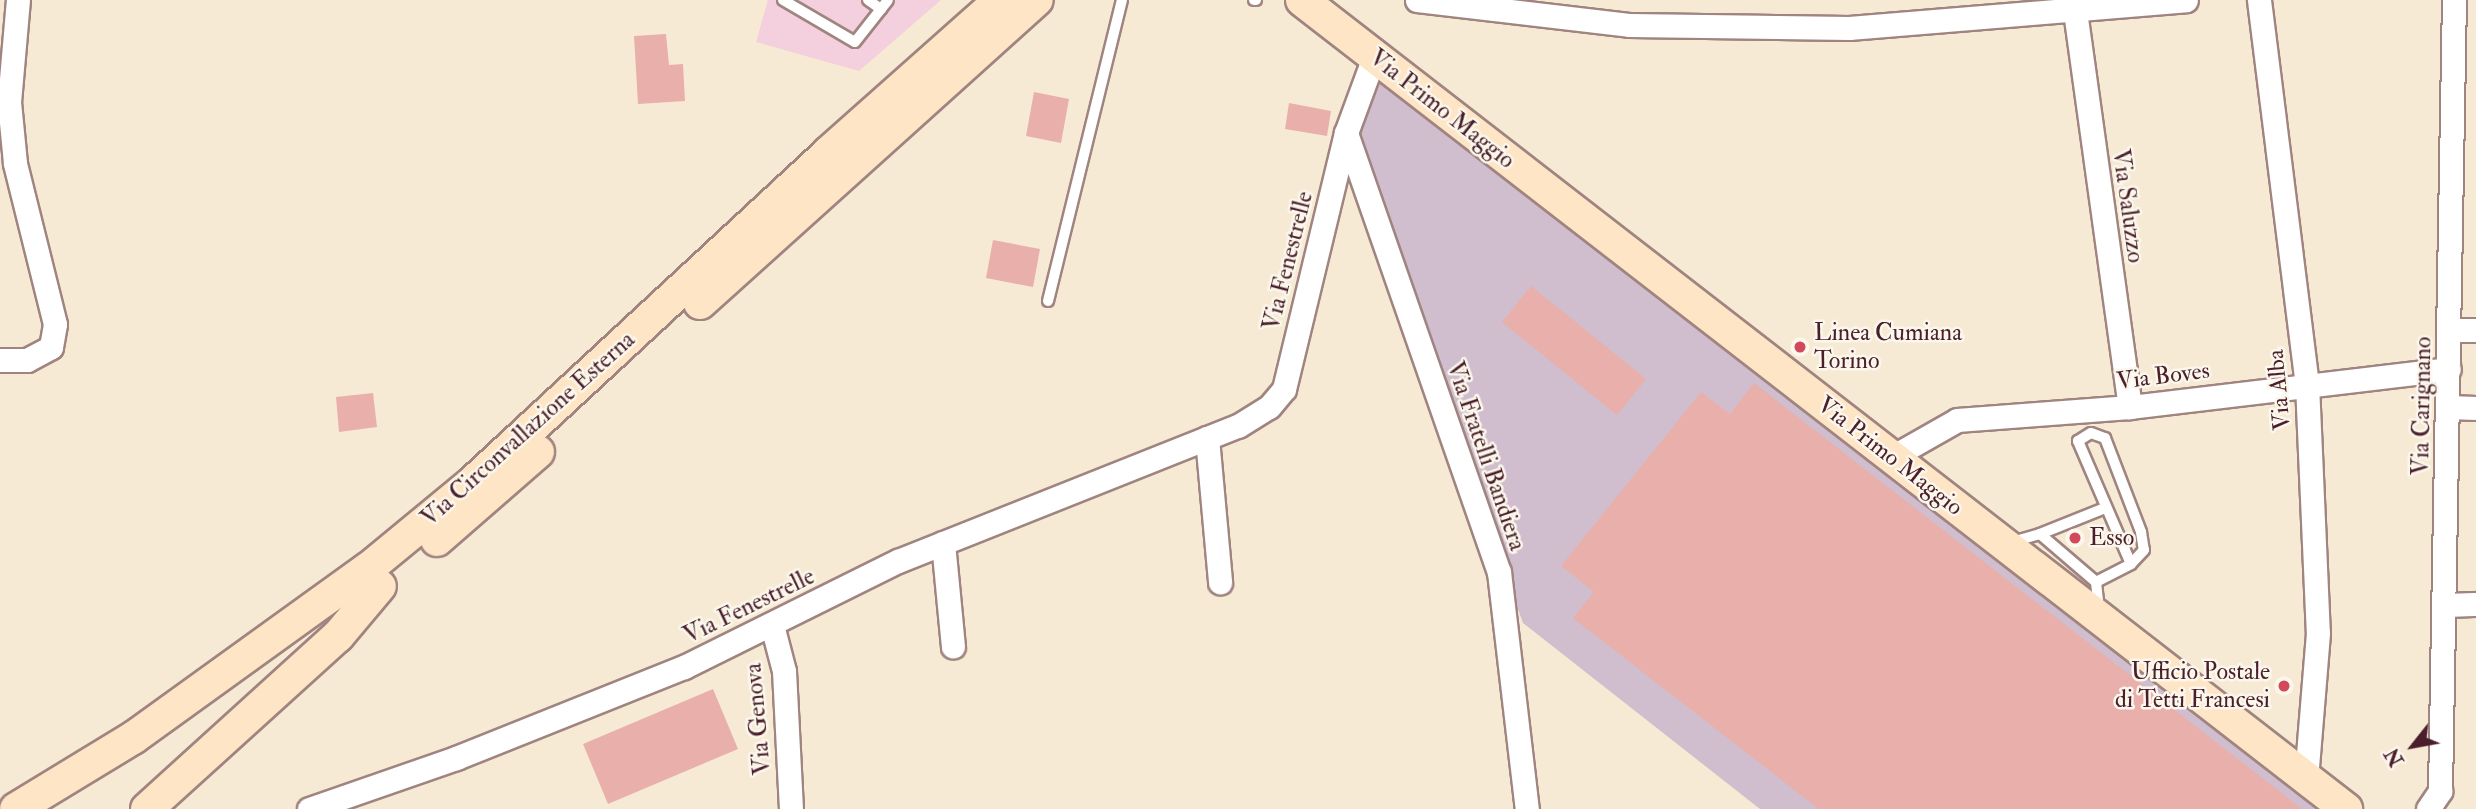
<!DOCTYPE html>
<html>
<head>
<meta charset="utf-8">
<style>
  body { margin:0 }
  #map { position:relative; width:2476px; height:809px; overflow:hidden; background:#f7ead5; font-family:"IM FELL Double Pica",serif }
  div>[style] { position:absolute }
  .built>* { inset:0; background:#f4cfdd }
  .industrial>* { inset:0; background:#d0bdcd }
  .building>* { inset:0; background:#e9afab }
  .roads { filter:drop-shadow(2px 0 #a08480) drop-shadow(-2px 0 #a08480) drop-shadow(0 2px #a08480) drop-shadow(0 -2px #a08480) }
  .lane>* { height:10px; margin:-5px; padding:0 5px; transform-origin:5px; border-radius:5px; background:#fff }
  .street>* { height:23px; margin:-11.5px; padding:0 11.5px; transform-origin:11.5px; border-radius:11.5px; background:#fff }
  .secondary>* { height:32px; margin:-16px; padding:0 16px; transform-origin:16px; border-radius:16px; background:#fee5c5 }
  .dots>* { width:19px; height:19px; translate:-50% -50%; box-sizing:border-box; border:4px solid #fbf7ec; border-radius:50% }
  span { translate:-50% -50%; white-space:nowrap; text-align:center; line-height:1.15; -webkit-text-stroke:5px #fbf7ec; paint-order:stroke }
  .street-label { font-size:24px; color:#4a1f2b }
  .poi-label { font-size:24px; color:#4a1f2b }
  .left { translate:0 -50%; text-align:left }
  .right { translate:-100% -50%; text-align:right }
  .north { position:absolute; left:2378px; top:711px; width:70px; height:70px; -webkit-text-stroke:5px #fbf7ec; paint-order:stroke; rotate:239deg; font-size:19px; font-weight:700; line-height:28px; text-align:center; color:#4a1f2b }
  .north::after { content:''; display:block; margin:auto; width:24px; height:32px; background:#4a1f2b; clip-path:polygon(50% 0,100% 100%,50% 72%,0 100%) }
</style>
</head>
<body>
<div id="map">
  <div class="built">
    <div style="clip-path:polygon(768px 0,941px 0,859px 71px,756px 42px)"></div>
  </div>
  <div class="industrial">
    <div style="clip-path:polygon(1374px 57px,2346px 809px,1760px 809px,1523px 623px,1346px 133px)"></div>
  </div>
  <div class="building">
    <div style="clip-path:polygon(666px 34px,669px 65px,683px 64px,685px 101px,638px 104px,634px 36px)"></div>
    <div style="clip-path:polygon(1034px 92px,1069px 99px,1061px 143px,1026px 136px)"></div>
    <div style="clip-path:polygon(1289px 103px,1331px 111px,1327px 136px,1285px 129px)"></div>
    <div style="clip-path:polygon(993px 240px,1040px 249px,1033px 287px,986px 278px)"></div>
    <div style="clip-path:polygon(1531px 286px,1646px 379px,1617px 415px,1502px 322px)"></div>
    <div style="clip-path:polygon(1754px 383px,2302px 809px,1819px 809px,1573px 618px,1594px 592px,1561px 566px,1701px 392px,1730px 414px)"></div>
    <div style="clip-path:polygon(373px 393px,377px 427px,339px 432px,336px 397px)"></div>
    <div style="clip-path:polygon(713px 689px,738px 749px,608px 804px,583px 744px)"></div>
  </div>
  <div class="roads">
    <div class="lane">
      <div style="left:783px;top:0;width:83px;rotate:30.3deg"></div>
      <div style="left:855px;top:42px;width:53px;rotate:-51.8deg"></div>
      <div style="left:868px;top:0;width:16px;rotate:35deg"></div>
      <div style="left:1254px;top:0;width:2px"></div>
      <div style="left:1048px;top:301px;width:310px;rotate:-76.2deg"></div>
      <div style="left:2040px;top:534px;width:70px;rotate:-21.8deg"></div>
      <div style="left:2012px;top:542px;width:29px;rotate:-16deg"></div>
      <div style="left:2040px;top:534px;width:74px;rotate:40.6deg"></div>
      <div style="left:2096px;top:582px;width:27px;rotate:84deg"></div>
      <div style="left:2096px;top:582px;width:39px;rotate:-27deg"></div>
      <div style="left:2131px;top:564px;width:134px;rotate:-113.3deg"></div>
      <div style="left:2078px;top:441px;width:15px;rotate:-32deg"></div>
      <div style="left:2091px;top:433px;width:15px;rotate:20deg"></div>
      <div style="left:2105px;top:438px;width:101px;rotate:69deg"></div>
      <div style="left:2141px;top:532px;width:18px;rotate:81deg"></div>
      <div style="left:2144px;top:550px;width:19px;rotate:133deg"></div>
    </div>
    <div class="street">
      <div style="left:1417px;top:0;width:213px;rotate:6.7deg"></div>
      <div style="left:1629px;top:25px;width:220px;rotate:0.8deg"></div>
      <div style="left:1849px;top:28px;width:338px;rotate:-4.7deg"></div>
      <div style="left:2259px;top:0;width:387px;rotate:82.9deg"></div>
      <div style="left:2307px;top:384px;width:249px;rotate:87.5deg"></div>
      <div style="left:2318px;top:633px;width:145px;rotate:94.7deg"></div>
      <div style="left:2075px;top:11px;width:400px;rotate:82.1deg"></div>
      <div style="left:1346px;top:133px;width:465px;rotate:70.8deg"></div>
      <div style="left:1499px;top:572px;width:239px;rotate:83.3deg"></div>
      <div style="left:2449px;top:330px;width:27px"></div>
      <div style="left:0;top:360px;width:27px"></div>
      <div style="left:27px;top:360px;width:27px;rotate:-28deg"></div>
      <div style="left:51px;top:347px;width:23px;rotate:-80deg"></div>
      <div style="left:55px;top:324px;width:166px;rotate:-104deg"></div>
      <div style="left:15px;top:163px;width:61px;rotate:-95.6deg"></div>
      <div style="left:9px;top:102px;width:102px;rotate:-85deg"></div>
      <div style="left:2448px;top:407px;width:28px;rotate:2deg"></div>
      <div style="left:1207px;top:438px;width:145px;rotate:84.8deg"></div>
      <div style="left:1892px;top:457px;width:75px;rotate:-29.6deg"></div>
      <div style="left:1957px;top:420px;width:173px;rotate:-4.3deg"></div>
      <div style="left:2130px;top:407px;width:321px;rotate:-6.8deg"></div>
      <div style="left:943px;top:543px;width:104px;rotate:84.5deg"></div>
      <div style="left:2444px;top:605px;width:32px;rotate:-2deg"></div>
      <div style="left:772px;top:625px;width:48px;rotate:75.4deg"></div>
      <div style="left:784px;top:671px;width:138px;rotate:87.1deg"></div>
      <div style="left:309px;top:809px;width:156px;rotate:-19.1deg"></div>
      <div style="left:456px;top:758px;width:245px;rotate:-21.8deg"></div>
      <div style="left:684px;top:667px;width:239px;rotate:-26.4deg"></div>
      <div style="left:898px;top:561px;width:366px;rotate:-21.7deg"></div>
      <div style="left:1238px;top:426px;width:36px;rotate:-32deg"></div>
      <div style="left:1269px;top:407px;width:23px;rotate:-50deg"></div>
      <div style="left:1284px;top:389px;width:263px;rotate:-76.4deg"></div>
      <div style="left:1346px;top:133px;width:81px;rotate:-69.8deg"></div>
      <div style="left:2428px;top:809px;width:22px;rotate:-56deg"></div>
      <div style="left:2440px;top:791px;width:791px;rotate:-88.99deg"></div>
    </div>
    <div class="secondary">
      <div style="left:1302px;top:0;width:1321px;rotate:37.77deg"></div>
      <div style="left:700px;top:303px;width:453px;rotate:-42deg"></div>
      <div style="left:437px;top:540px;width:134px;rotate:-41.1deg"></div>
      <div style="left:16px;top:809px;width:137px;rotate:-31.3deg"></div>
      <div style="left:133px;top:738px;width:291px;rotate:-35.8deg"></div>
      <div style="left:369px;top:568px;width:132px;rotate:-39.5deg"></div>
      <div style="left:471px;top:484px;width:488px;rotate:-42.8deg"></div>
      <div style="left:829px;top:152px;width:229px;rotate:-41.6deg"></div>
      <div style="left:147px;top:809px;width:258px;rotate:-42.2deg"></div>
      <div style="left:338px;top:636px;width:65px;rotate:-50deg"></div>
    </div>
  </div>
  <div class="dots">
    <div style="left:1800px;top:347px;background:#d1495b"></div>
    <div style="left:2075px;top:538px;background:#d1495b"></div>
    <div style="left:2284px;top:686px;background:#d1495b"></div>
  </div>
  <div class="street-label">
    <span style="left:1442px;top:109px;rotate:38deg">Via Primo Maggio</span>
    <span style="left:2128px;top:206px;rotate:82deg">Via Saluzzo</span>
    <span style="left:1288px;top:261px;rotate:-76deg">Via Fenestrelle</span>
    <span style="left:2163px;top:376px;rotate:-7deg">Via Boves</span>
    <span style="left:2279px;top:390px;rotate:-95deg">Via Alba</span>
    <span style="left:2422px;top:406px;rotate:-89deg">Via Carignano</span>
    <span style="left:528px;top:429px;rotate:-42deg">Via Circonvallazione Esterna</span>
    <span style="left:1486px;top:456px;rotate:71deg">Via Fratelli Bandiera</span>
    <span style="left:1890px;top:456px;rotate:38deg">Via Primo Maggio</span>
    <span style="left:749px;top:606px;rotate:-26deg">Via Fenestrelle</span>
    <span style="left:758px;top:719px;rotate:-95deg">Via Genova</span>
  </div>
  <div class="poi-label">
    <span class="left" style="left:1814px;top:347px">Linea Cumiana<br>Torino</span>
    <span class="left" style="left:2089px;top:538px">Esso</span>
    <span class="right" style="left:2270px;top:686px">Ufficio Postale<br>di Tetti Francesi</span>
  </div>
  <div class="north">N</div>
</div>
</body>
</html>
